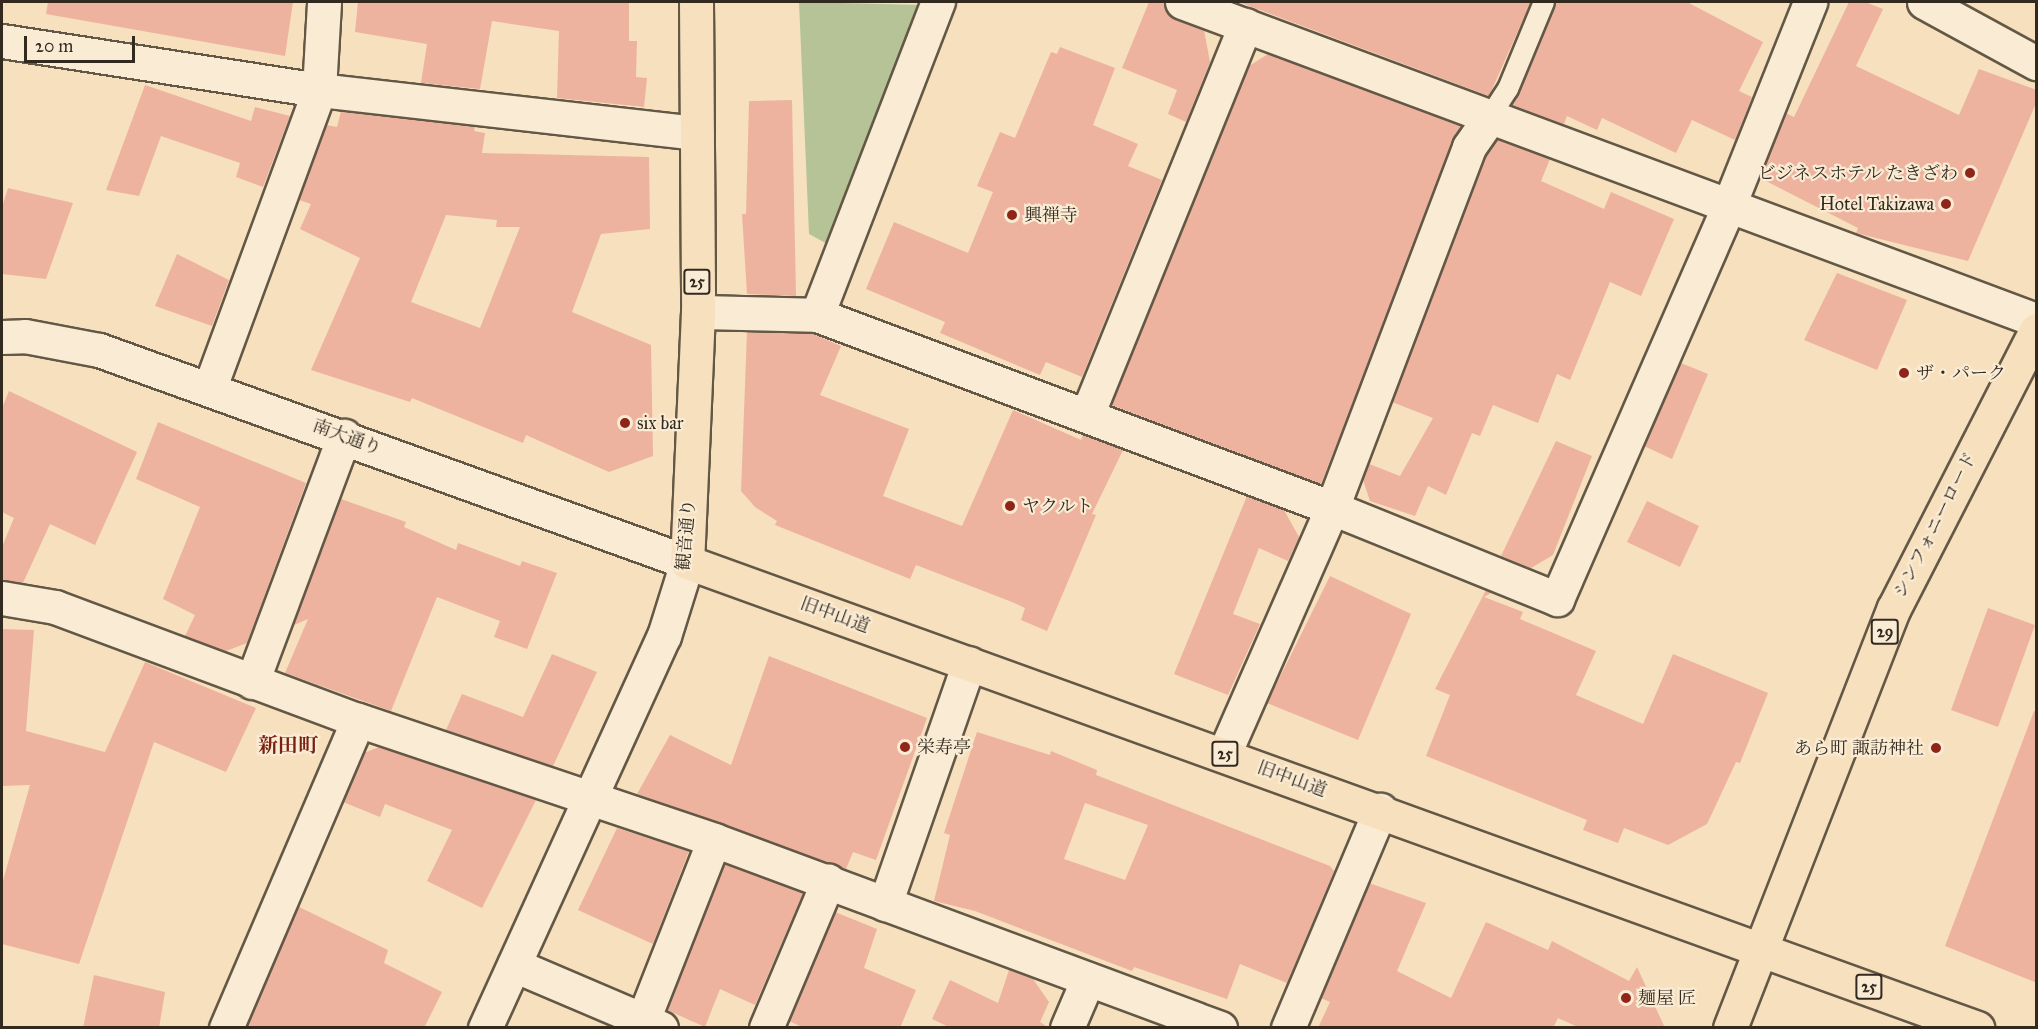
<!DOCTYPE html>
<html>
<head>
<meta charset="utf-8">
<style>
  body { margin:0 }
  #map { position:relative; width:2038px; height:1029px; overflow:hidden; background:#f7e0bd; font-family:"IM FELL Great Primer","Noto Serif JP",serif }
  div>[style] { position:absolute }
  .green>* { inset:0; background:#b6c396 }
  .building>* { inset:0; background:#edb39f }
  .roads { filter:drop-shadow(2px 0 #635846) drop-shadow(-2px 0 #635846) drop-shadow(0 2px #635846) drop-shadow(0 -2px #635846) }
  .service>* { height:20px; margin:-10px; padding:0 10px; transform-origin:10px; border-radius:10px; background:#faebd4 }
  .minor>* { height:33px; margin:-16.5px; padding:0 16.5px; transform-origin:16.5px; border-radius:16.5px; background:#faebd4 }
  .tertiary>* { height:33px; margin:-16.5px; padding:0 16.5px; transform-origin:16.5px; border-radius:16.5px; background:#faebd4 }
  .secondary>* { height:33px; margin:-16.5px; padding:0 16.5px; transform-origin:16.5px; border-radius:16.5px; background:#faebd4 }
  .primary>* { height:33px; margin:-16.5px; padding:0 16.5px; transform-origin:16.5px; border-radius:16.5px; background:#f7e0bd }
  .dots>* { width:16px; height:16px; translate:-50% -50%; box-sizing:border-box; border:3px solid #faebd4; border-radius:50% }
  span { translate:-50% -50%; white-space:nowrap; text-align:center; line-height:1.15; -webkit-text-stroke:4.5px #faebd4; paint-order:stroke }
  .shield-label span { padding:2px 4px; background:#faebd4; border:2px solid; border-radius:4px; -webkit-text-stroke-width:0 }
  .shield-label { font-size:16px; color:#322a1f; font-weight:700 }
  .poi-label { font-size:18px; color:#322a1f }
  .right { translate:-100% -50%; text-align:right }
  .left { translate:0 -50%; text-align:left }
  .street-label { font-size:18px; color:#322a1f }
  .neighbourhood-label { font-size:20px; color:#7a1f14; font-weight:700 }
  .frame { position:absolute; inset:0; border:3px solid #322a1f; pointer-events:none }
  .scale { position:absolute; left:24px; top:36px; width:111px; height:27px; box-sizing:border-box; border:3px solid #322a1f; border-top:0; padding-left:8px; font-size:18px; line-height:21px; white-space:nowrap; color:#322a1f; -webkit-text-stroke:4px #faebd4; paint-order:stroke }
</style>
</head>
<body>
<div id="map">
  <div class="green">
    <div style="clip-path:polygon(799px 2px,924px 5px,831px 246px,809px 234px)"></div>
  </div>
  <div class="building">
    <div style="clip-path:polygon(48px 2px,293px 2px,285px 56px,46px 14px)"></div>
    <div style="clip-path:polygon(358px 2px,629px 2px,629px 41px,637px 41px,636px 77px,647px 78px,644px 107px,557px 98px,559px 31px,492px 21px,480px 89px,421px 83px,427px 44px,355px 32px)"></div>
    <div style="clip-path:polygon(1149px 2px,1164px 2px,1168px 14px,1204px 30px,1210px 62px,1186px 122px,1168px 114px,1177px 90px,1122px 68px)"></div>
    <div style="clip-path:polygon(1239px 2px,1531px 2px,1489px 96px)"></div>
    <div style="clip-path:polygon(1556px 2px,1687px 2px,1763px 42px,1739px 91px,1752px 97px,1735px 140px,1692px 120px,1676px 153px,1602px 118px,1597px 130px,1567px 116px,1564px 124px,1512px 105px)"></div>
    <div style="clip-path:polygon(1849px 2px,1865px 2px,1883px 9px,1856px 66px,1959px 115px,1979px 69px,2037px 90px,2037px 101px,1968px 261px,1856px 233px,1858px 228px,1760px 178px,1786px 113px,1794px 117px)"></div>
    <div style="clip-path:polygon(1060px 47px,1115px 68px,1093px 125px,1138px 144px,1128px 166px,1162px 180px,1082px 377px,1046px 362px,1040px 375px,940px 333px,945px 322px,866px 289px,894px 222px,968px 253px,993px 192px,977px 186px,1000px 132px,1015px 138px,1051px 52px,1057px 54px)"></div>
    <div style="clip-path:polygon(1268px 54px,1461px 126px,1321px 484px,1111px 405px,1249px 66px)"></div>
    <div style="clip-path:polygon(145px 85px,251px 121px,255px 107px,290px 116px,263px 187px,236px 177px,240px 163px,161px 136px,139px 196px,106px 190px)"></div>
    <div style="clip-path:polygon(792px 100px,796px 296px,747px 294px,742px 214px,746px 214px,749px 101px)"></div>
    <div style="clip-path:polygon(evenodd,341px 111px,475px 127px,474px 131px,485px 133px,482px 153px,649px 157px,650px 229px,601px 234px,572px 312px,651px 345px,653px 456px,609px 472px,526px 435px,523px 443px,412px 398px,410px 402px,311px 370px,360px 258px,300px 229px,311px 204px,299px 200px,326px 125px,337px 127px,341px 111px,446px 215px,497px 220px,496px 227px,520px 227px,480px 328px,411px 302px,446px 215px)"></div>
    <div style="clip-path:polygon(1497px 139px,1550px 159px,1541px 181px,1604px 209px,1611px 192px,1674px 219px,1641px 296px,1610px 282px,1570px 380px,1557px 374px,1538px 423px,1493px 405px,1480px 436px,1472px 433px,1446px 495px,1428px 486px,1415px 516px,1370px 501px,1363px 480px,1369px 464px,1400px 476px,1433px 418px,1392px 402px,1486px 156px)"></div>
    <div style="clip-path:polygon(8px 188px,73px 203px,46px 279px,2px 274px,2px 207px)"></div>
    <div style="clip-path:polygon(177px 254px,229px 280px,212px 326px,155px 306px)"></div>
    <div style="clip-path:polygon(1837px 273px,1907px 300px,1877px 370px,1804px 340px)"></div>
    <div style="clip-path:polygon(747px 332px,813px 334px,841px 346px,820px 395px,909px 429px,883px 496px,962px 526px,1013px 410px,1081px 440px,1083px 435px,1123px 450px,1092px 514px,1096px 515px,1047px 631px,1021px 620px,1025px 608px,1012px 602px,916px 565px,910px 579px,775px 525px,777px 521px,755px 507px,741px 491px)"></div>
    <div style="clip-path:polygon(1681px 363px,1708px 374px,1672px 459px,1644px 446px)"></div>
    <div style="clip-path:polygon(9px 391px,137px 452px,95px 545px,50px 524px,23px 583px,2px 580px,2px 547px,14px 518px,2px 512px,2px 408px)"></div>
    <div style="clip-path:polygon(158px 422px,306px 483px,247px 643px,226px 651px,185px 636px,195px 615px,163px 599px,200px 507px,136px 479px)"></div>
    <div style="clip-path:polygon(1556px 441px,1592px 456px,1553px 555px,1531px 568px,1501px 556px)"></div>
    <div style="clip-path:polygon(1247px 496px,1284px 510px,1299px 537px,1288px 561px,1259px 548px,1233px 614px,1260px 624px,1228px 695px,1174px 674px)"></div>
    <div style="clip-path:polygon(341px 499px,406px 522px,404px 527px,456px 550px,458px 543px,520px 566px,522px 561px,557px 573px,527px 649px,494px 637px,500px 621px,437px 597px,391px 711px,285px 673px,308px 619px,294px 625px)"></div>
    <div style="clip-path:polygon(1647px 501px,1699px 526px,1680px 567px,1627px 542px)"></div>
    <div style="clip-path:polygon(1330px 576px,1411px 614px,1358px 740px,1267px 703px)"></div>
    <div style="clip-path:polygon(1486px 590px,1491px 593px,1484px 597px,1523px 612px,1520px 619px,1596px 651px,1576px 695px,1643px 724px,1673px 654px,1768px 693px,1740px 763px,1736px 762px,1707px 824px,1668px 845px,1624px 828px,1618px 843px,1583px 830px,1587px 820px,1426px 756px,1450px 695px,1435px 689px)"></div>
    <div style="clip-path:polygon(1988px 608px,2035px 625px,1998px 727px,1951px 710px)"></div>
    <div style="clip-path:polygon(2px 629px,34px 630px,26px 731px,105px 752px,145px 662px,256px 708px,226px 772px,154px 742px,79px 964px,2px 944px,2px 884px,30px 785px,2px 786px)"></div>
    <div style="clip-path:polygon(552px 654px,597px 672px,553px 766px,446px 730px,462px 694px,523px 717px)"></div>
    <div style="clip-path:polygon(769px 656px,927px 718px,876px 860px,853px 852px,846px 869px,637px 794px,670px 735px,731px 765px)"></div>
    <div style="clip-path:polygon(2034px 711px,2037px 712px,2037px 983px,1945px 946px)"></div>
    <div style="clip-path:polygon(evenodd,977px 732px,1050px 755px,1051px 751px,1097px 770px,1096px 775px,1330px 866px,1334px 871px,1287px 983px,1240px 964px,1227px 999px,1134px 967px,1132px 971px,975px 911px,934px 901px,950px 835px,944px 833px,977px 732px,1085px 803px,1148px 825px,1125px 880px,1064px 859px,1085px 803px)"></div>
    <div style="clip-path:polygon(379px 747px,536px 800px,482px 908px,427px 881px,452px 830px,385px 804px,380px 817px,343px 802px,364px 753px)"></div>
    <div style="clip-path:polygon(617px 828px,689px 851px,653px 944px,578px 910px)"></div>
    <div style="clip-path:polygon(725px 864px,803px 893px,755px 1005px,720px 989px,705px 1027px,667px 1010px)"></div>
    <div style="clip-path:polygon(1369px 883px,1426px 903px,1397px 971px,1451px 998px,1486px 922px,1548px 950px,1552px 941px,1629px 981px,1637px 967px,1665px 1028px,1580px 1028px,1558px 1018px,1553px 1028px,1318px 1028px,1330px 1002px,1321px 998px)"></div>
    <div style="clip-path:polygon(299px 907px,388px 950px,384px 963px,442px 992px,424px 1028px,247px 1028px)"></div>
    <div style="clip-path:polygon(835px 912px,877px 929px,864px 968px,916px 990px,900px 1028px,804px 1028px,789px 1021px)"></div>
    <div style="clip-path:polygon(1009px 970px,1033px 979px,1049px 1002px,1040px 1022px,1049px 1028px,951px 1028px,932px 1019px,950px 980px,998px 1003px)"></div>
    <div style="clip-path:polygon(94px 975px,165px 992px,159px 1028px,83px 1028px)"></div>
  </div>
  <div class="roads">
    <div class="service">
      <div style="left:1489px;top:118px;width:35px;rotate:-57deg"></div>
      <div style="left:1508px;top:89px;width:94px;rotate:-67.5deg"></div>
    </div>
    <div class="minor">
      <div style="left:1182px;top:2px;width:911px;rotate:20.42deg"></div>
      <div style="left:1924px;top:2px;width:128px;rotate:28.6deg"></div>
      <div style="left:2px;top:41px;width:321px;rotate:8.8deg"></div>
      <div style="left:319px;top:90px;width:380px;rotate:6.5deg"></div>
      <div style="left:698px;top:312px;width:119px;rotate:1.4deg"></div>
      <div style="left:817px;top:315px;width:550px;rotate:20.54deg"></div>
      <div style="left:1332px;top:508px;width:243px;rotate:22deg"></div>
      <div style="left:1557px;top:599px;width:430px;rotate:-66.4deg"></div>
      <div style="left:1729px;top:205px;width:219px;rotate:-68.2deg"></div>
      <div style="left:817px;top:315px;width:336px;rotate:-68.9deg"></div>
      <div style="left:210px;top:387px;width:316px;rotate:-69.8deg"></div>
      <div style="left:319px;top:90px;width:88px;rotate:-86.7deg"></div>
      <div style="left:1087px;top:415px;width:421px;rotate:-67.9deg"></div>
      <div style="left:2px;top:598px;width:54px;rotate:9.6deg"></div>
      <div style="left:55px;top:607px;width:323px;rotate:20.5deg"></div>
      <div style="left:358px;top:720px;width:376px;rotate:18.6deg"></div>
      <div style="left:714px;top:840px;width:540px;rotate:20.38deg"></div>
      <div style="left:252px;top:682px;width:263px;rotate:-69.5deg"></div>
      <div style="left:1224px;top:754px;width:269px;rotate:-66.3deg"></div>
      <div style="left:1332px;top:508px;width:386px;rotate:-69.2deg"></div>
      <div style="left:1469px;top:147px;width:35px;rotate:-55deg"></div>
      <div style="left:885px;top:904px;width:255px;rotate:-70.8deg"></div>
      <div style="left:514px;top:965px;width:140px;rotate:23.1deg"></div>
      <div style="left:226px;top:1028px;width:335px;rotate:-66.8deg"></div>
      <div style="left:661px;top:1028px;width:20px;rotate:-156deg"></div>
      <div style="left:643px;top:1020px;width:193px;rotate:-68.5deg"></div>
      <div style="left:766px;top:1028px;width:160px;rotate:-67.1deg"></div>
      <div style="left:1067px;top:1028px;width:53px;rotate:-66.8deg"></div>
      <div style="left:1288px;top:1028px;width:237px;rotate:-67.1deg"></div>
    </div>
    <div class="tertiary">
      <div style="left:485px;top:1028px;width:431px;rotate:-65.5deg"></div>
      <div style="left:664px;top:636px;width:77px;rotate:-72.7deg"></div>
    </div>
    <div class="secondary">
      <div style="left:2px;top:337px;width:23px;rotate:-2deg"></div>
      <div style="left:25px;top:336px;width:75px;rotate:10.7deg"></div>
      <div style="left:99px;top:350px;width:625px;rotate:19.83deg"></div>
    </div>
    <div class="primary">
      <div style="left:696px;top:2px;width:310px;rotate:89.6deg"></div>
      <div style="left:698px;top:312px;width:250px;rotate:92.5deg"></div>
      <div style="left:687px;top:562px;width:1372px;rotate:19.86deg"></div>
      <div style="left:1730px;top:1028px;width:451px;rotate:-68.7deg"></div>
      <div style="left:1894px;top:608px;width:312px;rotate:-62.9deg"></div>
    </div>
  </div>
  <div class="dots">
    <div style="left:1970px;top:173px;background:#8f2418"></div>
    <div style="left:1946px;top:204px;background:#8f2418"></div>
    <div style="left:1012px;top:215px;background:#8f2418"></div>
    <div style="left:1904px;top:373px;background:#8f2418"></div>
    <div style="left:625px;top:423px;background:#8f2418"></div>
    <div style="left:1010px;top:506px;background:#8f2418"></div>
    <div style="left:905px;top:747px;background:#8f2418"></div>
    <div style="left:1936px;top:748px;background:#8f2418"></div>
    <div style="left:1626px;top:998px;background:#8f2418"></div>
  </div>
  <div class="shield-label">
    <span style="left:697px;top:282px">25</span>
    <span style="left:1885px;top:632px">29</span>
    <span style="left:1225px;top:754px">25</span>
    <span style="left:1869px;top:987px">25</span>
  </div>
  <div class="poi-label">
    <span class="right" style="left:1958px;top:173px">ビジネスホテル たきざわ</span>
    <span class="right" style="left:1934px;top:204px">Hotel Takizawa</span>
    <span class="left" style="left:1024px;top:215px">興禅寺</span>
    <span class="left" style="left:1916px;top:373px">ザ・パーク</span>
    <span class="left" style="left:637px;top:423px">six bar</span>
    <span class="left" style="left:1022px;top:506px">ヤクルト</span>
    <span class="left" style="left:917px;top:747px">栄寿亭</span>
    <span class="right" style="left:1924px;top:748px">あら町 諏訪神社</span>
    <span class="left" style="left:1638px;top:998px">麺屋 匠</span>
  </div>
  <div class="street-label">
    <span style="left:347px;top:437px;rotate:20deg">南大通り</span>
    <span style="left:1935px;top:525px;rotate:-63deg">シンフォニーロード</span>
    <span style="left:686px;top:535px;rotate:-85deg">観音通り</span>
    <span style="left:835px;top:615px;rotate:20deg">旧中山道</span>
    <span style="left:1292px;top:779px;rotate:20deg">旧中山道</span>
  </div>
  <div class="neighbourhood-label">
    <span style="left:288px;top:745px">新田町</span>
  </div>
  <div class="frame"></div>
  <div class="scale">20 m</div>
</div>
</body>
</html>
